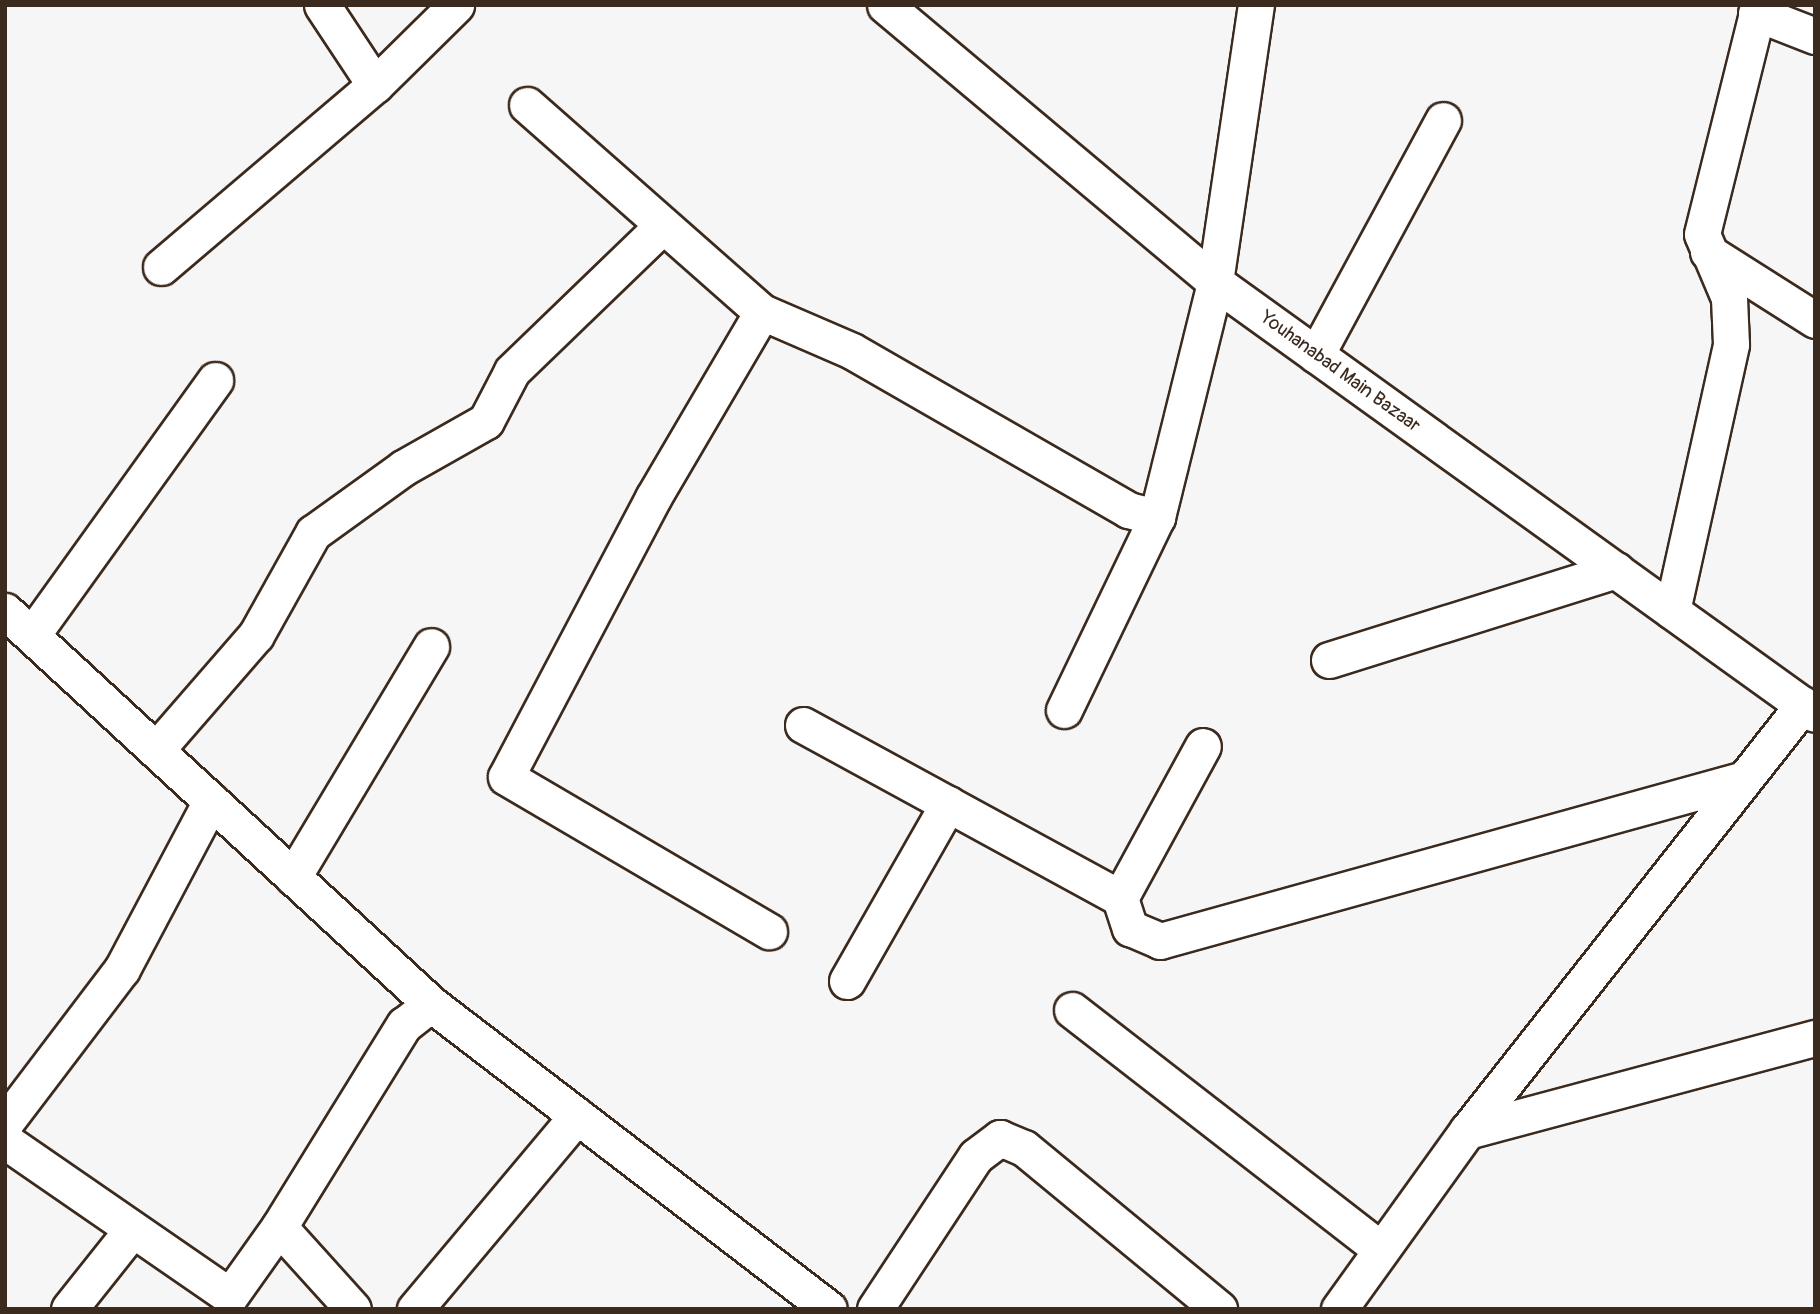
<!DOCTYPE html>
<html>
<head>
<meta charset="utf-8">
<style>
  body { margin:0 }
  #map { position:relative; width:1820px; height:1314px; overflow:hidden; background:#f7f6f6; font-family:Pangolin,sans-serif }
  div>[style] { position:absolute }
  .roads { filter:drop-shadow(2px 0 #3b2a1e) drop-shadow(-2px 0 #3b2a1e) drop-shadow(0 2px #3b2a1e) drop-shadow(0 -2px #3b2a1e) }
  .minor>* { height:35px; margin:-17.5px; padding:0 17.5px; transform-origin:17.5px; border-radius:17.5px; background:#fff }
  span { translate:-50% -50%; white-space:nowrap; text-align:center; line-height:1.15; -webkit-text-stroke:7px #fff; paint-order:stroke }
  .street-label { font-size:19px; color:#3b2a1e }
  .frame { position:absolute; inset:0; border:7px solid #3b2a1e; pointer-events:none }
</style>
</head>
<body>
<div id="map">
  <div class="roads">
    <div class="minor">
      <div style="left:322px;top:5px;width:96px;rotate:56.5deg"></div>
      <div style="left:375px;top:85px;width:114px;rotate:-44.6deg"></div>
      <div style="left:885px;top:5px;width:431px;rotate:40deg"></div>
      <div style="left:1215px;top:282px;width:739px;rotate:35.75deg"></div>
      <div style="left:1756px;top:13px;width:63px;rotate:21.3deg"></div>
      <div style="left:527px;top:105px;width:313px;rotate:41.4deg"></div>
      <div style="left:762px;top:312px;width:98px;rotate:23.4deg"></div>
      <div style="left:852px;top:351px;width:319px;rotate:29.9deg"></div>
      <div style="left:1128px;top:510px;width:30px;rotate:14deg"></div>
      <div style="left:1157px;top:517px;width:242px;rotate:-76.1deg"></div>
      <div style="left:1215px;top:282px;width:280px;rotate:-81.6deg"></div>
      <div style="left:1708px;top:252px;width:127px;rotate:32.4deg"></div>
      <div style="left:161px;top:267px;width:281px;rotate:-40.4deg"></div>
      <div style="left:762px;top:312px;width:216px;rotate:120.4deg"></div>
      <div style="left:653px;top:498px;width:315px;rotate:117.8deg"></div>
      <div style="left:506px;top:777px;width:305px;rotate:30.4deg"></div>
      <div style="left:1316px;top:355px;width:267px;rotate:-61.6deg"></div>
      <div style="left:5px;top:611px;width:580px;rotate:42.69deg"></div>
      <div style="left:431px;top:1004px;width:501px;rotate:37.46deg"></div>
      <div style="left:1672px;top:611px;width:273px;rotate:-77.5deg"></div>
      <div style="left:1731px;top:344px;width:46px;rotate:-92.5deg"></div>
      <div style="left:1729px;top:298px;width:69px;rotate:-112.9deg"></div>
      <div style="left:1702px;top:234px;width:236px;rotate:-76deg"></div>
      <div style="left:32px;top:635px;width:314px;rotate:-54.3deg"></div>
      <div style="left:1329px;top:660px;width:301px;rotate:-17.4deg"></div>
      <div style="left:1064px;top:710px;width:214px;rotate:-64.3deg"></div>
      <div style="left:803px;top:725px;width:361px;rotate:28.6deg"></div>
      <div style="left:1120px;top:898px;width:32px;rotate:72deg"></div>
      <div style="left:1130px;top:928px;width:33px;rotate:23deg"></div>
      <div style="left:1160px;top:941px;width:606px;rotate:-15.5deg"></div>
      <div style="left:156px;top:750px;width:152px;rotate:-49deg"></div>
      <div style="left:256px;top:635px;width:117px;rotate:-60.8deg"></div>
      <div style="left:313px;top:533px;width:111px;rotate:-35.8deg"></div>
      <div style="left:403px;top:468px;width:95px;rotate:-29.5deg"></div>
      <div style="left:486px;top:421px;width:56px;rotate:-62.5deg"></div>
      <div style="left:512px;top:371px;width:207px;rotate:-44deg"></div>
      <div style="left:293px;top:877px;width:269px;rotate:-59.1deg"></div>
      <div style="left:1120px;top:898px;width:173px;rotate:-61.4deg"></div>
      <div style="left:847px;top:981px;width:204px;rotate:-60.3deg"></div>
      <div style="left:1072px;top:1010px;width:391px;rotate:37.8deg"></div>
      <div style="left:5px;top:1123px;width:193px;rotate:-52.8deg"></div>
      <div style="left:122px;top:969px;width:190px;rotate:-62.1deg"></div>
      <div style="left:1467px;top:1131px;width:360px;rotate:-15deg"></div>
      <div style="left:5px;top:1141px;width:273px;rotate:34.6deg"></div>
      <div style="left:230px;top:1296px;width:85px;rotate:-54.6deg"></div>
      <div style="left:279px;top:1227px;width:110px;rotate:47.9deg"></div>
      <div style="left:279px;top:1227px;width:238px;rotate:-58.3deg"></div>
      <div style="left:404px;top:1025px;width:34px;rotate:-38deg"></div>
      <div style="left:69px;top:1309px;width:100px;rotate:-51.5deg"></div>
      <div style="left:415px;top:1309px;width:252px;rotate:-50deg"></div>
      <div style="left:875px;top:1309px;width:183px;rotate:-56.6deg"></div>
      <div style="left:976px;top:1156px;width:30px;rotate:-37deg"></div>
      <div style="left:1000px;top:1138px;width:26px;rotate:23deg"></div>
      <div style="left:1024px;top:1148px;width:253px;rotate:39.5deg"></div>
      <div style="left:1339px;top:1309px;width:219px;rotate:-54.3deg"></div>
      <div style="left:1467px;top:1131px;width:543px;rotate:-51.74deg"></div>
    </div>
  </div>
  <div class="street-label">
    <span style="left:1340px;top:372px;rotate:36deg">Youhanabad Main Bazaar</span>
  </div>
  <div class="frame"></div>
</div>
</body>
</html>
